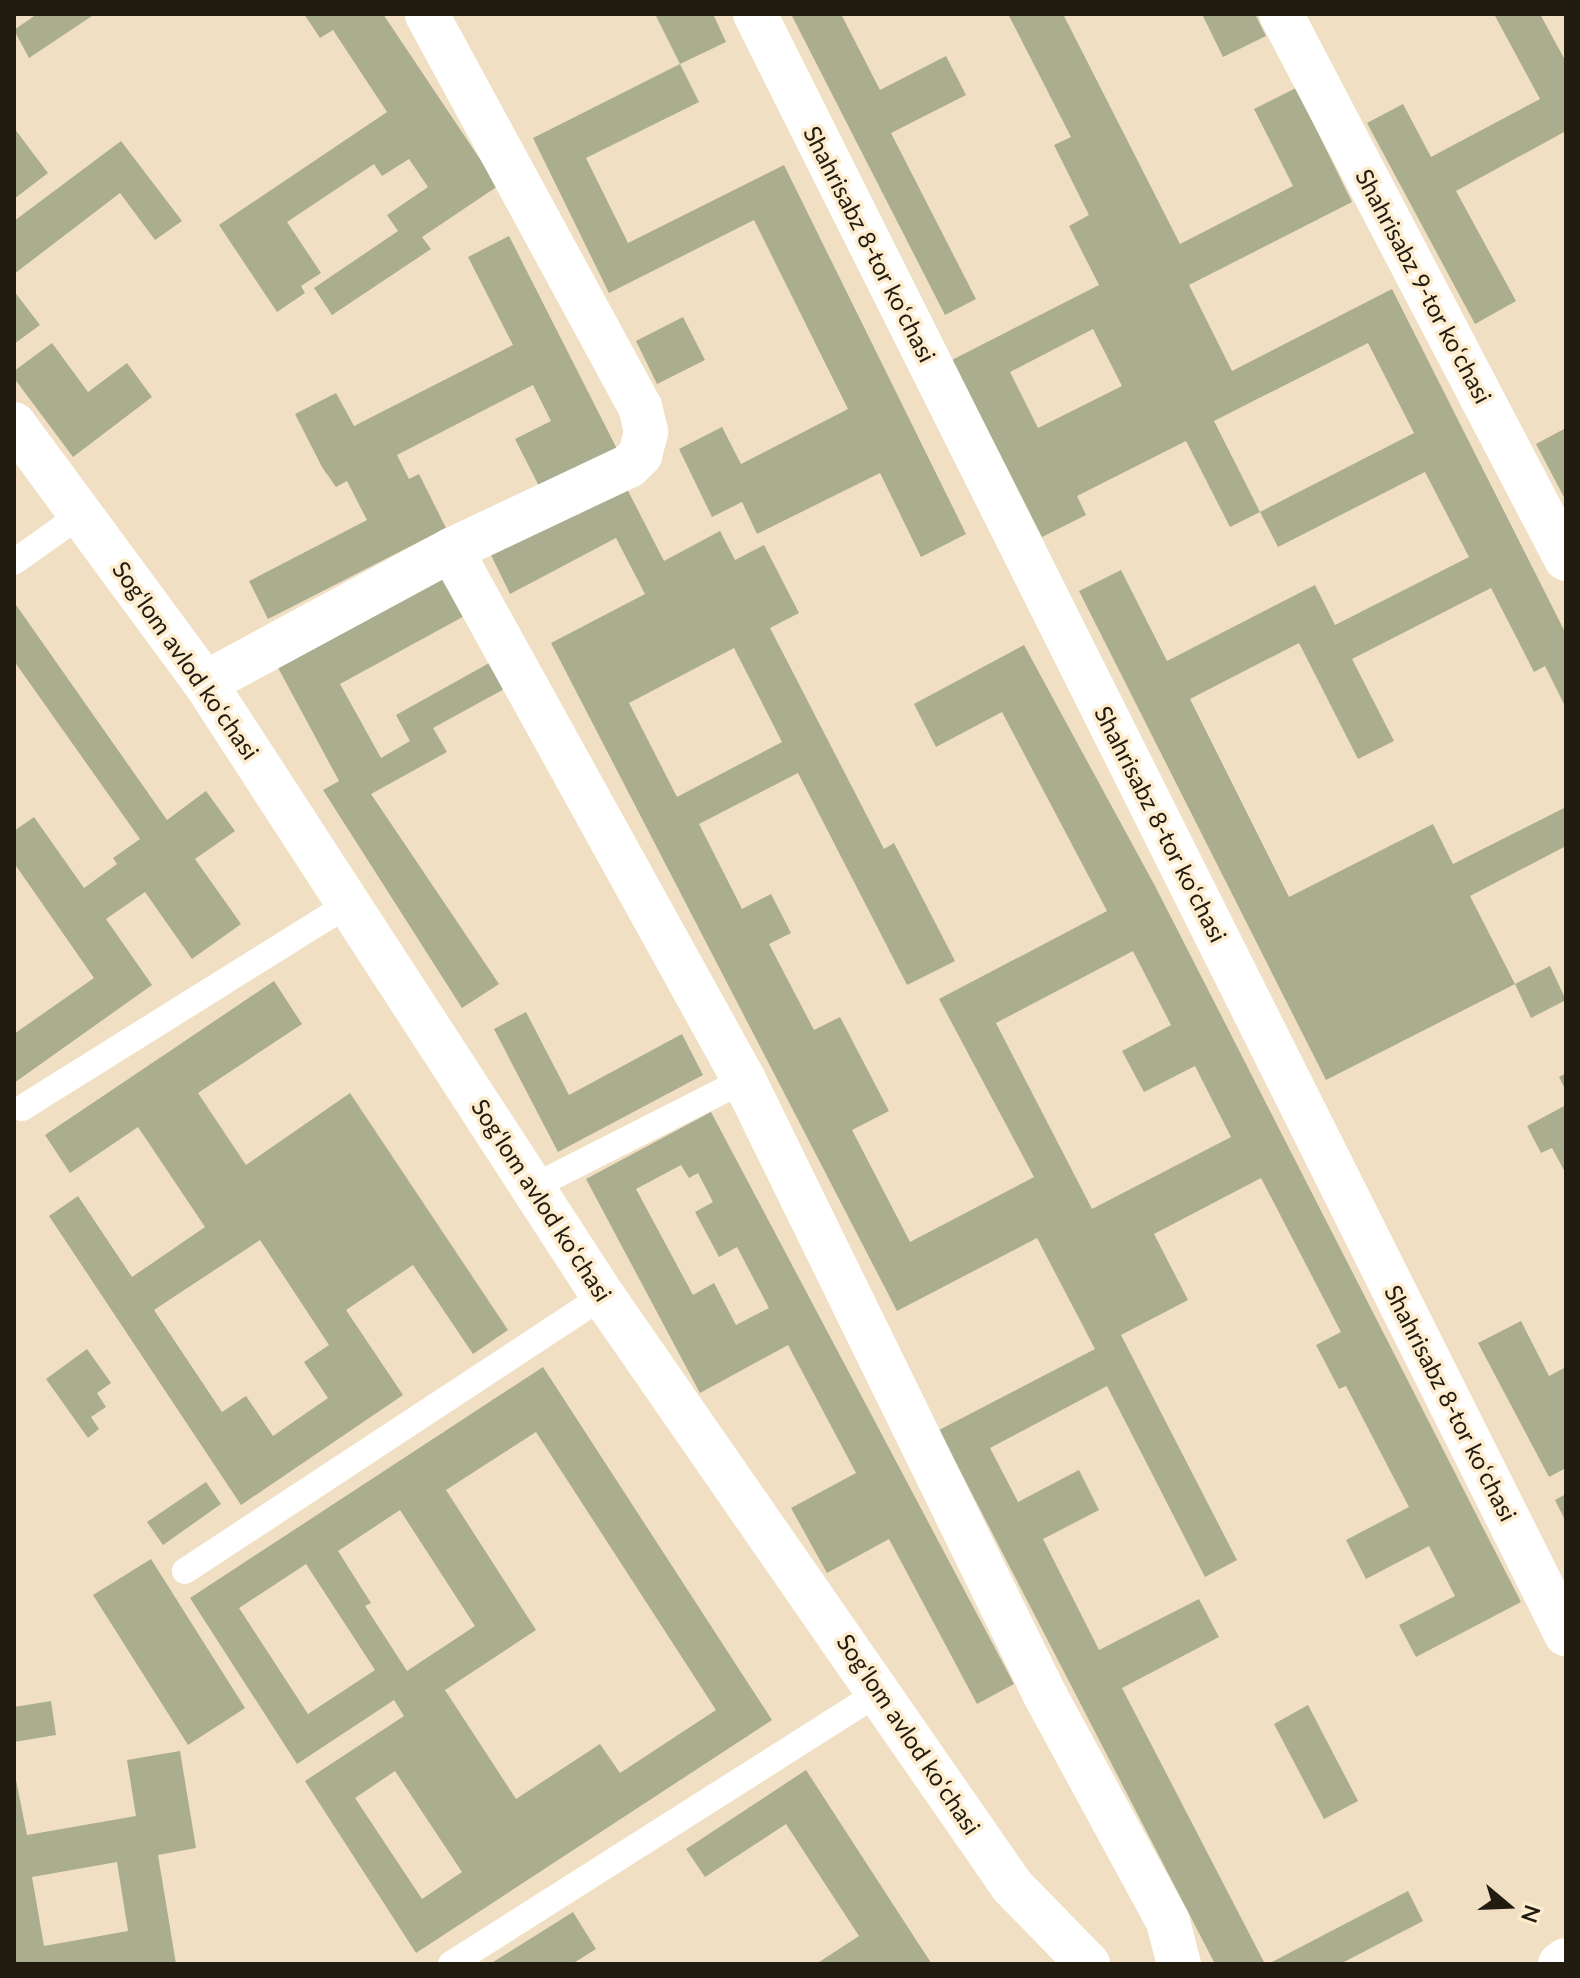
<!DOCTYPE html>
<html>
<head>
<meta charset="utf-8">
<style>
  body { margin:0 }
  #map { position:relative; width:1580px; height:1978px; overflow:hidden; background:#f0dfc2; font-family:Lato,sans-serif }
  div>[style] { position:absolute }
  .building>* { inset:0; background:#aaae8f }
  .service>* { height:26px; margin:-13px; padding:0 13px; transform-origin:13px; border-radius:13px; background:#fff }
  .minor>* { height:44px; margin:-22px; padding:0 22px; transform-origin:22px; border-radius:22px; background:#fff }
  .tertiary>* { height:44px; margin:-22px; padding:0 22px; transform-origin:22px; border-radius:22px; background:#fff }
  span { translate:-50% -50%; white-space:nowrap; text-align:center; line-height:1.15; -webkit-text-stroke:7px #fdedce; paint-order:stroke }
  .street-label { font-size:24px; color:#211b10 }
  .frame { position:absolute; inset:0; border:16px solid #211b10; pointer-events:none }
  .north { position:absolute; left:1468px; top:1866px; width:80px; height:80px; -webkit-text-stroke:6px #fdedce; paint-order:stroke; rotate:109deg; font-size:22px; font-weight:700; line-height:32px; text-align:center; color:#211b10 }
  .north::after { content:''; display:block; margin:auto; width:28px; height:36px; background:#211b10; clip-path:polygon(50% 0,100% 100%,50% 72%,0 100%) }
</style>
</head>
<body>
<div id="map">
  <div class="building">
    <div style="clip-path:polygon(37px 14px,95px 14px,29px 58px,14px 30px)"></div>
    <div style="clip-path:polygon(304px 14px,383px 14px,498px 186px,422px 237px,431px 249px,332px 315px,314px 288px,398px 231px,387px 215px,428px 187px,409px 159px,382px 176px,374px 164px,287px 222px,321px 273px,301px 286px,305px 293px,277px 312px,219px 225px,387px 112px,333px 30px,320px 38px)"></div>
    <div style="clip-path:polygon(655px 14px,713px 14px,726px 42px,680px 64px)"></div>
    <div style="clip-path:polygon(791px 14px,841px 14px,880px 90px,946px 56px,966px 95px,891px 133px,976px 299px,945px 315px)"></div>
    <div style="clip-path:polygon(evenodd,1008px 14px,1063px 14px,1180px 244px,1293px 186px,1254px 109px,1296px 88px,1352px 202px,1189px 285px,1232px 371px,1392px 289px,1566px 634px,1566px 708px,1545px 666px,1534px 672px,1491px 588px,1352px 659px,1394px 741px,1358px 759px,1299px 643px,1190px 699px,1289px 897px,1433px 824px,1453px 864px,1566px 807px,1566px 846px,1470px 896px,1515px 984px,1326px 1080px,1079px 591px,1121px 570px,1167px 661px,1315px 585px,1335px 625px,1469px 557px,1425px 472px,1278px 547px,1260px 512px,1230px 527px,1186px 441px,1077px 496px,1086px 515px,1042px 537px,952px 360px,1099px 285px,1069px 226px,1089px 215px,1054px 145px,1071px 137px,1008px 14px,1093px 329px,1122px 386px,1038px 428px,1010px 372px,1093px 329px,1008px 14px,1368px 343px,1414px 433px,1260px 512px,1214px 421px,1368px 343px)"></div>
    <div style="clip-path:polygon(1202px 14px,1255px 14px,1266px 36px,1223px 57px)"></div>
    <div style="clip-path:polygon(1494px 14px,1540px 14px,1566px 62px,1566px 131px,1456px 191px,1516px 301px,1475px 324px,1367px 123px,1403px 104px,1431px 157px,1540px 99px)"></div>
    <div style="clip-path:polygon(680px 64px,699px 102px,586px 158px,628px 243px,784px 165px,966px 534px,921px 557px,880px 473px,757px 534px,742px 502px,712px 517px,679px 449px,722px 427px,741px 464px,848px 409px,754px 220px,609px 293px,533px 138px)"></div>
    <div style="clip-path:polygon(14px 128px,48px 173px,14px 199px)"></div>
    <div style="clip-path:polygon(121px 141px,182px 221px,155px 240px,120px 193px,14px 274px,14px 221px)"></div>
    <div style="clip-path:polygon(509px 236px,617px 449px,540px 488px,515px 439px,551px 421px,533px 385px,397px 455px,409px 479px,419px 474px,446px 528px,268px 619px,249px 581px,367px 520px,347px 481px,336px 487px,322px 467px,295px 414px,336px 393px,354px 426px,513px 345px,468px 257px)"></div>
    <div style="clip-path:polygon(14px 291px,40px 325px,14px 344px)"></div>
    <div style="clip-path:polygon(683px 317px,705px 360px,657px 384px,636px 341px)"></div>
    <div style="clip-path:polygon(52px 343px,88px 392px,127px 363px,152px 397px,73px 457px,14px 378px,14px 371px)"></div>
    <div style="clip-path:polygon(1566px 428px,1566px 501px,1536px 444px)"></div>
    <div style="clip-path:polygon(evenodd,624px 483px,664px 561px,720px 531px,735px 560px,764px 545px,799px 613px,770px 628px,884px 849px,894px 843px,955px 961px,907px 985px,798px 773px,699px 824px,742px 909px,771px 894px,791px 933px,769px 944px,814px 1030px,840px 1017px,889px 1111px,852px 1130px,910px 1242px,1034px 1177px,939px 999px,1107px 911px,1002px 712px,936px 747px,914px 704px,1024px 645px,1155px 886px,1521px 1602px,1416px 1657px,1399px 1625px,1455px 1596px,1429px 1546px,1366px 1579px,1346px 1540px,1409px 1507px,1346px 1386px,1339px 1389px,1316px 1345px,1341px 1332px,1261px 1178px,1154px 1234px,1188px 1300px,1121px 1335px,1237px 1560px,1205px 1577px,1107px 1386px,990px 1448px,1018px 1502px,1079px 1470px,1099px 1510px,1043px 1539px,1099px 1650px,1199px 1599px,1219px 1637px,1122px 1688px,1265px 1964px,1215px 1964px,939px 1430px,1095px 1349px,1037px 1238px,897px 1311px,551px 643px,645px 594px,616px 538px,510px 594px,490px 553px,624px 483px,734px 648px,782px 742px,677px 797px,629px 703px,734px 648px,624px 483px,1133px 951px,1171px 1025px,1122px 1051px,1144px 1092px,1195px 1066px,1231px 1137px,1092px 1209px,996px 1023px,1133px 951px)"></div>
    <div style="clip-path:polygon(445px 571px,468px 614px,340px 684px,381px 758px,410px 741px,396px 715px,491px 662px,506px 688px,433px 728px,447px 752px,371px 794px,499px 984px,462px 1008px,323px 790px,339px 781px,276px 664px)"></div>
    <div style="clip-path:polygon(14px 602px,167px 820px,206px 791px,235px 831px,195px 859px,241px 924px,192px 959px,145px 892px,106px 919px,152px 985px,14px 1083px,14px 1034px,94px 978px,14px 863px,14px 831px,34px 817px,84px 888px,117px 864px,113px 858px,140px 839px,14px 661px)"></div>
    <div style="clip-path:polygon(1550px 966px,1566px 1000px,1531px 1018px,1515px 984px)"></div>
    <div style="clip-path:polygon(evenodd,274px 981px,302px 1024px,198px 1093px,246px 1165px,350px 1093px,508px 1330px,473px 1354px,413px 1265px,346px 1310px,403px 1395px,241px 1505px,49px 1216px,78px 1196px,132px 1277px,205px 1227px,138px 1127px,70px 1173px,45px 1135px,274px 981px,260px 1240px,329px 1345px,304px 1362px,328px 1398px,273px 1436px,246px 1396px,222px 1412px,154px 1310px,260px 1240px)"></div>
    <div style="clip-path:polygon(526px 1012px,569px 1095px,682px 1034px,703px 1075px,558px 1152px,494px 1029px)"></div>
    <div style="clip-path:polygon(1566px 1073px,1566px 1091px,1559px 1077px)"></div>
    <div style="clip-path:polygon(1566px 1105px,1566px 1174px,1552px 1148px,1541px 1153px,1527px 1126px)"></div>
    <div style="clip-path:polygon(evenodd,711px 1112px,1014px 1684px,977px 1704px,889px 1539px,827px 1573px,791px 1508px,856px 1473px,788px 1345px,700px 1393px,586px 1179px,711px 1112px,681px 1165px,689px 1178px,698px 1173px,713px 1202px,695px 1212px,719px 1257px,737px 1247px,769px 1308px,736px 1325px,714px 1283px,693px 1295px,636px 1189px,681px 1165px)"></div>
    <div style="clip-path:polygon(1521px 1321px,1549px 1376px,1566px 1367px,1566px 1468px,1549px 1477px,1478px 1343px)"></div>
    <div style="clip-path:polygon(87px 1349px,111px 1383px,97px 1393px,106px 1407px,91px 1417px,99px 1429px,88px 1438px,46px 1379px)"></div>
    <div style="clip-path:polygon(evenodd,543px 1367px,772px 1720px,416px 1953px,305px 1781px,404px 1716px,394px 1700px,297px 1764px,190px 1598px,543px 1367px,536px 1432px,716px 1710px,620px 1773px,600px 1744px,516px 1799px,445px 1690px,536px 1630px,446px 1490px,536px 1432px,543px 1367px,400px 1510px,475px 1626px,407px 1671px,365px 1606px,371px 1603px,338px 1551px,400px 1510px,543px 1367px,306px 1564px,375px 1670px,308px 1714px,239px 1608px,306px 1564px,543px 1367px,395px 1771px,462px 1872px,422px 1899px,355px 1798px,395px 1771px)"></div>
    <div style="clip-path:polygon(206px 1482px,221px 1504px,163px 1545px,147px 1522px)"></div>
    <div style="clip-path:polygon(1566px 1494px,1566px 1522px,1555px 1500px)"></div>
    <div style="clip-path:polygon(151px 1559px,245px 1708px,188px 1745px,93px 1595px)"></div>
    <div style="clip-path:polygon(51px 1701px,56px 1735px,14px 1742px,14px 1707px)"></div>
    <div style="clip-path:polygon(1308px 1705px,1358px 1801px,1324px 1819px,1274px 1724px)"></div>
    <div style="clip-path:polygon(evenodd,180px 1751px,196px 1848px,158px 1855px,176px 1964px,14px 1964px,14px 1770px,27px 1835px,136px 1816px,127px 1760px,180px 1751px,117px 1862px,128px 1931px,44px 1946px,32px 1877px,117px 1862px)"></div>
    <div style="clip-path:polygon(806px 1770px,920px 1946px,932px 1964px,816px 1964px,859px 1936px,786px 1824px,705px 1877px,686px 1849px)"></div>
    <div style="clip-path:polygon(1408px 1891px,1423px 1921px,1340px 1964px,1268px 1964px)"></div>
    <div style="clip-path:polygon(573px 1912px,596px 1949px,572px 1964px,490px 1964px)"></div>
  </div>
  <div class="service">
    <div style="left:14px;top:562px;width:85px;rotate:-35.4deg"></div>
    <div style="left:22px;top:1108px;width:385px;rotate:-32deg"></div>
    <div style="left:535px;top:1186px;width:234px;rotate:-26.9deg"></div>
    <div style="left:185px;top:1571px;width:500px;rotate:-33.34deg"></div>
    <div style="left:451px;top:1964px;width:509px;rotate:-32.41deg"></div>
  </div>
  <div class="minor">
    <div style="left:755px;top:14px;width:1812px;rotate:63.41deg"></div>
    <div style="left:1281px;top:14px;width:615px;rotate:62.39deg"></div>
    <div style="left:451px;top:550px;width:606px;rotate:61.06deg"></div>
    <div style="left:744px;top:1080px;width:685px;rotate:63.92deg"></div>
    <div style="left:1045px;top:1695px;width:258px;rotate:61.5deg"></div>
    <div style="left:1168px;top:1922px;width:43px;rotate:75.3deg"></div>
    <div style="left:205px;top:683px;width:280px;rotate:-28.4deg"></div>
    <div style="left:451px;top:550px;width:197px;rotate:-25.3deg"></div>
    <div style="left:629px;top:466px;width:16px;rotate:-45deg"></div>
    <div style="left:640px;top:455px;width:24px;rotate:-75deg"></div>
    <div style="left:646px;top:432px;width:26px;rotate:-103deg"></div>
    <div style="left:640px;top:407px;width:447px;rotate:-118.5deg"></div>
  </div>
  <div class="tertiary">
    <div style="left:14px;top:424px;width:322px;rotate:53.6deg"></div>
    <div style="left:205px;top:683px;width:731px;rotate:57.01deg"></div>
    <div style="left:603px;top:1296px;width:718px;rotate:55.27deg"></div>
    <div style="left:1012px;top:1886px;width:109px;rotate:45.7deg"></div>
    <div style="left:1560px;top:1964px;width:7px;rotate:-34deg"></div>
  </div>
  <div class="street-label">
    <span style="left:870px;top:244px;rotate:63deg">Shahrisabz 8-tor koʻchasi</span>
    <span style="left:1424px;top:286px;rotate:62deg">Shahrisabz 9-tor koʻchasi</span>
    <span style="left:186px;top:660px;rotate:55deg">Sogʻlom avlod koʻchasi</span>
    <span style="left:1161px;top:824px;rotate:63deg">Shahrisabz 8-tor koʻchasi</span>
    <span style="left:542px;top:1200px;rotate:57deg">Sogʻlom avlod koʻchasi</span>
    <span style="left:1451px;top:1403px;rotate:63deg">Shahrisabz 8-tor koʻchasi</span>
    <span style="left:909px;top:1734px;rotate:56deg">Sogʻlom avlod koʻchasi</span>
  </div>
  <div class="frame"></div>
  <div class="north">N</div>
</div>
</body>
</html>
